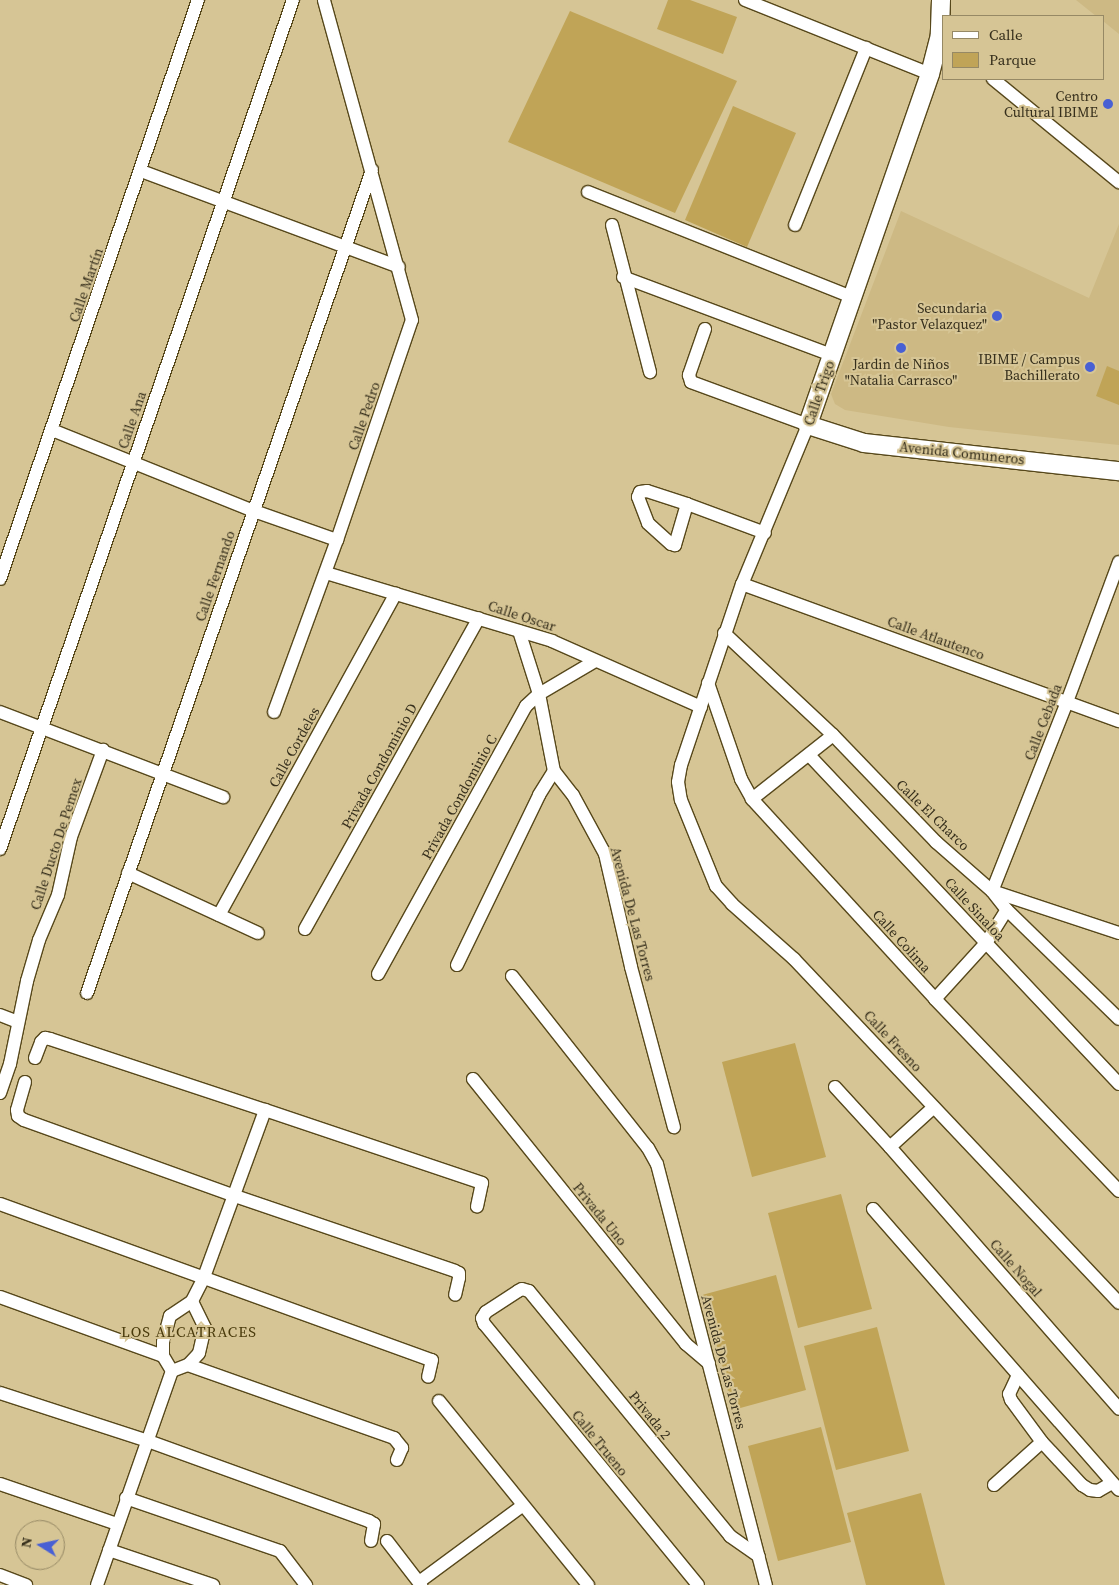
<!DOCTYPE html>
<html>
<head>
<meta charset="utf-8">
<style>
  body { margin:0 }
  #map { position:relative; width:1119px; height:1585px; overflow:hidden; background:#d6c595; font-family:"Source Serif 4",serif }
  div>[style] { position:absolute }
  .built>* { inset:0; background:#cdb984 }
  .green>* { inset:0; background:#c0a457 }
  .roads { filter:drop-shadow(1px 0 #57481b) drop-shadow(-1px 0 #57481b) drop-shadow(0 1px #57481b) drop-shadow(0 -1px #57481b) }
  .street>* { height:12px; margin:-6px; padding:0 6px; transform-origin:6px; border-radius:6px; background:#fff }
  .secondary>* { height:18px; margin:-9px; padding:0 9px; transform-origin:9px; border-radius:9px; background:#fff }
  .dots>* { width:14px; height:14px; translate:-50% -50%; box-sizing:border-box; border:2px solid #d6c595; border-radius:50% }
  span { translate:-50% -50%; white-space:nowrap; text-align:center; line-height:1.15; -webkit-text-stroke:4px #d6c595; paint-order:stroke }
  .poi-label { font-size:14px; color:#362f1c }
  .right { translate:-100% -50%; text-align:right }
  .street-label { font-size:14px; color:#362f1c }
  .neighbourhood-label { font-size:15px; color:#493a0b; letter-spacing:1px }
  .legend { position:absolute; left:942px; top:15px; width:162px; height:65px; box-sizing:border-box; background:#d6c595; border:1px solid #968965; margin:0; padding:6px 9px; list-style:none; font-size:15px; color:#362f1c }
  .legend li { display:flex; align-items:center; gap:10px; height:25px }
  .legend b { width:25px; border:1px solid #968965 }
  .north { position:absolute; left:15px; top:1520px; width:50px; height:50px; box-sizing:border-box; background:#d6c595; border:1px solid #968965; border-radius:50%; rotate:280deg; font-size:14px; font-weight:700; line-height:20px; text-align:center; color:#362f1c }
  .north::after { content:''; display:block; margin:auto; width:18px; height:22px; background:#4860d4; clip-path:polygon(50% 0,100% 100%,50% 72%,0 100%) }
</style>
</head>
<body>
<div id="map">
  <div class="built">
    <div style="clip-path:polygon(1076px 0,1119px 0,1119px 34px,1103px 21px,1103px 16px,1096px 16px)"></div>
    <div style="clip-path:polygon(901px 211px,1089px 298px,1119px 224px,1119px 445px,949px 427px,845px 410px,835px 404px,831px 394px)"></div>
  </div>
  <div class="green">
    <div style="clip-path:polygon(668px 0,690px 0,737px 17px,723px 54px,657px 29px)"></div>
    <div style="clip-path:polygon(570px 11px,737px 81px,675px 213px,508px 142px)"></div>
    <div style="clip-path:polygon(733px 106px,796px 133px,747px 247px,685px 220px)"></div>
    <div style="clip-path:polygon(1107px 366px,1119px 371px,1119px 405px,1096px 396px)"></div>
    <div style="clip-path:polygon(795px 1043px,826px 1157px,752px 1177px,722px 1062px)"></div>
    <div style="clip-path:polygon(841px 1194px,872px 1309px,798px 1328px,768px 1213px)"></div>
    <div style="clip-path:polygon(776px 1275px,806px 1390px,733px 1410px,702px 1295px)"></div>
    <div style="clip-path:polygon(877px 1327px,909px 1451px,836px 1470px,804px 1346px)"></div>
    <div style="clip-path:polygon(821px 1427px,851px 1542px,778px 1561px,748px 1446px)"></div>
    <div style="clip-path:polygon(921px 1493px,945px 1585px,866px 1585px,847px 1513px)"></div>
  </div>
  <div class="roads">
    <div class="street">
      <div style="left:745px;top:0;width:199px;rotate:21.8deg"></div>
      <div style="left:993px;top:79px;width:163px;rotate:39.3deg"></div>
      <div style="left:141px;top:171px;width:275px;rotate:20.4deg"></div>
      <div style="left:588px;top:192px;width:284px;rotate:21.7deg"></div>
      <div style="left:612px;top:225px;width:152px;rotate:75.5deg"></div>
      <div style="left:795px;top:225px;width:191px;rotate:-68.1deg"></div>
      <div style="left:623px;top:277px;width:223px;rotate:20.5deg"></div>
      <div style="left:705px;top:329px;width:49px;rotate:109.2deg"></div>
      <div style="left:689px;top:375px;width:7px;rotate:74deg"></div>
      <div style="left:691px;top:382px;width:125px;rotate:20.2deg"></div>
      <div style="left:808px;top:425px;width:172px;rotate:112.5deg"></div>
      <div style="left:742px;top:584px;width:191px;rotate:108.6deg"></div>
      <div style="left:681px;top:765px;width:17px;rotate:100deg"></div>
      <div style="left:678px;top:782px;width:18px;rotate:81deg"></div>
      <div style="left:681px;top:800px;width:93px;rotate:67.9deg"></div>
      <div style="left:716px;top:886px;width:24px;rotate:48deg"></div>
      <div style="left:732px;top:904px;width:83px;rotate:41.6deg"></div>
      <div style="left:794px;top:959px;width:473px;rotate:46.6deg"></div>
      <div style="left:52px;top:430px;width:218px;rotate:21.9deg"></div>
      <div style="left:254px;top:511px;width:88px;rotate:19.3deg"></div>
      <div style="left:687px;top:504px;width:43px;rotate:106.3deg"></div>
      <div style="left:675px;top:545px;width:4px;rotate:-166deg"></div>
      <div style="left:671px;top:544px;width:31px;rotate:-138deg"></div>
      <div style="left:648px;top:523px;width:28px;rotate:-111deg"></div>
      <div style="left:638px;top:497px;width:5px;rotate:-68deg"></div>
      <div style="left:640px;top:492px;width:7px;rotate:-8deg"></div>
      <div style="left:647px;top:491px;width:42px;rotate:18deg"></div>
      <div style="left:687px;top:504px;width:83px;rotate:20.4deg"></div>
      <div style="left:1119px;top:562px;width:149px;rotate:110.4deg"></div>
      <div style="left:1067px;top:702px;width:203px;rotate:111.6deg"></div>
      <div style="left:992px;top:891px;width:134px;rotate:18.3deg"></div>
      <div style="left:326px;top:573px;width:236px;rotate:16.7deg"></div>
      <div style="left:552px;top:641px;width:163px;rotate:23.9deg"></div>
      <div style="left:0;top:579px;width:612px;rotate:-71.12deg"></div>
      <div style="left:742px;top:584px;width:401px;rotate:20deg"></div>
      <div style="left:519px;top:631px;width:66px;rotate:72.4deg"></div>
      <div style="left:539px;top:694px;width:78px;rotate:79deg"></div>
      <div style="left:554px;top:771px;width:31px;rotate:52deg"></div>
      <div style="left:573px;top:795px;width:67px;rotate:61.5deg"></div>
      <div style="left:605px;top:854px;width:116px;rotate:77deg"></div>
      <div style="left:631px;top:967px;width:166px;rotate:75deg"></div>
      <div style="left:724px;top:633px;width:149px;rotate:43.1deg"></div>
      <div style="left:833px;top:735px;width:149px;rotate:46.1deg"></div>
      <div style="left:936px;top:842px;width:74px;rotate:41.2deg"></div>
      <div style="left:992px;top:891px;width:24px;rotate:52deg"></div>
      <div style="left:1007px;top:910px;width:156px;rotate:44.2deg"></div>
      <div style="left:708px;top:683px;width:102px;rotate:71deg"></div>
      <div style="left:741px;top:779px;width:23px;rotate:61deg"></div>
      <div style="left:752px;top:799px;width:271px;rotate:47.5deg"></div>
      <div style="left:935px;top:999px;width:266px;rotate:46.2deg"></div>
      <div style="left:0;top:712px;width:239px;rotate:20.9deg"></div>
      <div style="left:274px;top:712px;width:183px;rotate:-69.9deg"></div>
      <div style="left:337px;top:540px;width:232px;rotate:-71.2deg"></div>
      <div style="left:412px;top:320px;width:332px;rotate:-105.4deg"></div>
      <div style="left:809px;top:755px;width:452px;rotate:46.7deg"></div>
      <div style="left:752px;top:799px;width:103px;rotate:-38.3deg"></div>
      <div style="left:0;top:849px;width:898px;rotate:-70.96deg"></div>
      <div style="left:128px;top:873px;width:143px;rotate:24.8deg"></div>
      <div style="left:219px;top:915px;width:367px;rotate:-61.2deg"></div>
      <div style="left:305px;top:929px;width:356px;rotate:-60.8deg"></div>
      <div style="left:457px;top:965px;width:189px;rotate:-64.2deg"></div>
      <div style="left:539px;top:795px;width:28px;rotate:-58deg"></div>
      <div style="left:378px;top:974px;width:306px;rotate:-61.1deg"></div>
      <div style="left:526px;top:706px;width:18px;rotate:-43deg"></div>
      <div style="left:539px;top:694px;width:65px;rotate:-30.5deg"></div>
      <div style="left:512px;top:976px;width:219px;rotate:51.7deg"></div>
      <div style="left:648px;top:1148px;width:18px;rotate:61deg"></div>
      <div style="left:657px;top:1164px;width:435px;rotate:75.5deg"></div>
      <div style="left:87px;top:993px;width:871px;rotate:-70.9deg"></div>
      <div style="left:935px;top:999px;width:76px;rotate:-47.7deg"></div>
      <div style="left:986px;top:943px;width:39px;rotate:-58deg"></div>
      <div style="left:0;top:1015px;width:19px;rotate:21deg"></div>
      <div style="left:35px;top:1058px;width:17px;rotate:-69deg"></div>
      <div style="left:41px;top:1042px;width:6px;rotate:-45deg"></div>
      <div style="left:45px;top:1038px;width:5px;rotate:11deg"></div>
      <div style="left:50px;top:1039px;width:226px;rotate:18.3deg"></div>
      <div style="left:265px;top:1110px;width:229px;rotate:18.6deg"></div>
      <div style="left:482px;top:1183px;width:24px;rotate:102deg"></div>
      <div style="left:473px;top:1079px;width:340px;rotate:51.2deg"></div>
      <div style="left:686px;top:1344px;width:30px;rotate:40deg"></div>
      <div style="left:25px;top:1082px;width:29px;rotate:106deg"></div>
      <div style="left:17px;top:1110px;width:6px;rotate:81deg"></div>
      <div style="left:18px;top:1116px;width:7px;rotate:34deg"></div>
      <div style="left:24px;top:1120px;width:224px;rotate:19.8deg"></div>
      <div style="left:235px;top:1196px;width:232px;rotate:18.8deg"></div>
      <div style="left:455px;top:1271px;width:4px;rotate:27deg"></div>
      <div style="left:459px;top:1273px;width:5px;rotate:90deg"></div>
      <div style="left:459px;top:1278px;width:17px;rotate:103deg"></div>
      <div style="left:835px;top:1087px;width:81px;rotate:47.5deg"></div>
      <div style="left:890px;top:1147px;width:348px;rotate:48.8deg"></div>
      <div style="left:0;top:1093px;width:31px;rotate:-71deg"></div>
      <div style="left:10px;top:1064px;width:85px;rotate:-78.4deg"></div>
      <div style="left:27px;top:981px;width:43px;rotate:-73.7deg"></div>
      <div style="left:39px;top:940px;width:49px;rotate:-67.1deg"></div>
      <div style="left:58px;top:895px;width:59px;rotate:-77.4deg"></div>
      <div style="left:71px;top:837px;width:93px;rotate:-69.8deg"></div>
      <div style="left:890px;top:1147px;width:59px;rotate:-42.3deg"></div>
      <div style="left:0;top:1204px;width:459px;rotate:19.9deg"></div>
      <div style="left:432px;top:1360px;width:17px;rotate:103deg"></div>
      <div style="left:873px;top:1209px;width:373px;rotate:48.8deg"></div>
      <div style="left:0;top:1297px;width:173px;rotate:19.9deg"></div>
      <div style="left:188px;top:1365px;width:219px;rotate:19.5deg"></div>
      <div style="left:394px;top:1438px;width:13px;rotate:51deg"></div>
      <div style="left:402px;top:1448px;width:13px;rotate:113deg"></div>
      <div style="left:172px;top:1371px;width:17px;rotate:-121deg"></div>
      <div style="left:163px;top:1356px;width:14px;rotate:-90deg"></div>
      <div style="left:163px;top:1342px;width:27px;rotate:-75deg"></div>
      <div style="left:170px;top:1316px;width:27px;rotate:-34deg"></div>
      <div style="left:192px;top:1301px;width:27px;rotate:-63deg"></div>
      <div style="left:204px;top:1277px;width:178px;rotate:-69.9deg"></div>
      <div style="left:1018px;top:1375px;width:21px;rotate:115deg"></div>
      <div style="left:1009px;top:1394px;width:6px;rotate:72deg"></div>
      <div style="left:1011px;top:1400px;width:52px;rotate:53.6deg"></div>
      <div style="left:1042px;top:1442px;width:59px;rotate:47.1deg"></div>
      <div style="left:1082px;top:1485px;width:9px;rotate:32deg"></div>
      <div style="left:1090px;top:1490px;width:8px;rotate:7deg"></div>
      <div style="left:1098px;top:1491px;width:16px;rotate:-30deg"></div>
      <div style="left:0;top:1393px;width:156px;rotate:18deg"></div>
      <div style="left:148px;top:1441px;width:235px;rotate:19.9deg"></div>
      <div style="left:369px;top:1521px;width:6px;rotate:31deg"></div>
      <div style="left:374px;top:1524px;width:17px;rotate:100deg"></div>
      <div style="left:439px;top:1401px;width:237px;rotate:51deg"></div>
      <div style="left:0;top:1484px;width:124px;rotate:18.9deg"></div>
      <div style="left:994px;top:1485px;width:64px;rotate:-41.9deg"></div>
      <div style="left:126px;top:1498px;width:163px;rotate:19deg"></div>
      <div style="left:280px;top:1551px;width:43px;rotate:52.6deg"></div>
      <div style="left:387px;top:1541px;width:56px;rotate:52.3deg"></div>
      <div style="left:109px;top:1550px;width:110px;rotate:18.6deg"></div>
      <div style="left:0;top:1575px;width:28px;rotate:21deg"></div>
      <div style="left:419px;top:1582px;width:128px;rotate:-36.4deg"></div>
      <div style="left:97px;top:1585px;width:227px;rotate:-70.7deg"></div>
      <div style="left:172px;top:1371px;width:17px;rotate:-21deg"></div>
      <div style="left:188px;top:1365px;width:16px;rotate:-47deg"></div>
      <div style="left:199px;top:1353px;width:26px;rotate:-77deg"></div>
      <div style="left:205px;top:1328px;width:30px;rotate:-116deg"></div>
      <div style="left:698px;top:1585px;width:338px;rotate:-129.3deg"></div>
      <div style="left:484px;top:1324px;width:6px;rotate:-108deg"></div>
      <div style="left:482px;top:1318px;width:7px;rotate:-56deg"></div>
      <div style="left:486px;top:1312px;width:38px;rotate:-33deg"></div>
      <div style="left:518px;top:1291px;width:4px;rotate:-27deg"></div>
      <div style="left:522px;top:1289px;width:7px;rotate:16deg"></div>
      <div style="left:529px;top:1291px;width:317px;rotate:50.6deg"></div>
      <div style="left:730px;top:1536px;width:35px;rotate:35deg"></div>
    </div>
    <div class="secondary">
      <div style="left:941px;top:0;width:35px;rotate:92deg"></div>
      <div style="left:940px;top:35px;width:40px;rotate:104.4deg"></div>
      <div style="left:930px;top:74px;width:372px;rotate:109.2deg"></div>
      <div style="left:808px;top:425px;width:59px;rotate:17.8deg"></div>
      <div style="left:864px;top:443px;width:257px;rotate:6.3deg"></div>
    </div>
  </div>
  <div class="dots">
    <div style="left:1108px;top:104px;background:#4860d4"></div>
    <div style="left:997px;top:316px;background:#4860d4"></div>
    <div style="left:901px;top:348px;background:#4860d4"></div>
    <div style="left:1090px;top:367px;background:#4860d4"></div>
  </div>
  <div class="poi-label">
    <span class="right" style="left:1098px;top:104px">Centro<br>Cultural IBIME</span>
    <span class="right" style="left:987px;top:316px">Secundaria<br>"Pastor Velazquez"</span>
    <span class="right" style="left:1080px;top:367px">IBIME / Campus<br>Bachillerato</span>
    <span style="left:901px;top:372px">Jardin de Niños<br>"Natalia Carrasco"</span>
  </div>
  <div class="street-label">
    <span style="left:86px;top:285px;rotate:-71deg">Calle Martín</span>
    <span style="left:819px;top:393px;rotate:-71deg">Calle Trigo</span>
    <span style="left:364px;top:416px;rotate:-71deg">Calle Pedro</span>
    <span style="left:132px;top:420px;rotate:-71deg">Calle Ana</span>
    <span style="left:962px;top:453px;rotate:6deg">Avenida Comuneros</span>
    <span style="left:215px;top:576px;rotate:-71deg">Calle Fernando</span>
    <span style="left:522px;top:616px;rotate:18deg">Calle Oscar</span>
    <span style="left:936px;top:638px;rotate:20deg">Calle Atlautenco</span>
    <span style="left:1043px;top:722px;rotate:-69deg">Calle Cebada</span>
    <span style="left:294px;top:747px;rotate:-61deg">Calle Cordeles</span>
    <span style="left:379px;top:766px;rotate:-61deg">Privada Condominio D</span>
    <span style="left:459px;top:797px;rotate:-61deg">Privada Condominio C</span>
    <span style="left:933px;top:815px;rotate:44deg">Calle El Charco</span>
    <span style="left:56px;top:844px;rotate:-72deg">Calle Ducto De Pemex</span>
    <span style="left:975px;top:909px;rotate:47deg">Calle Sinaloa</span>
    <span style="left:633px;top:914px;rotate:75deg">Avenida De Las Torres</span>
    <span style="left:902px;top:941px;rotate:48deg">Calle Colima</span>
    <span style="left:893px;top:1041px;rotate:47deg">Calle Fresno</span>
    <span style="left:600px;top:1214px;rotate:51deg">Privada Uno</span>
    <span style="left:1016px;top:1268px;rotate:49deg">Calle Nogal</span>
    <span style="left:724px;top:1362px;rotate:75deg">Avenida De Las Torres</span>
    <span style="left:650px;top:1415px;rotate:51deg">Privada 2</span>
    <span style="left:600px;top:1443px;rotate:51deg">Calle Trueno</span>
  </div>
  <div class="neighbourhood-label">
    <span style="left:189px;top:1332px">LOS ALCATRACES</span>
  </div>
  <ul class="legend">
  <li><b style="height:6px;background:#fff"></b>Calle</li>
  <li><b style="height:14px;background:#c0a457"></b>Parque</li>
  </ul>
  <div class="north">N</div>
</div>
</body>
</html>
